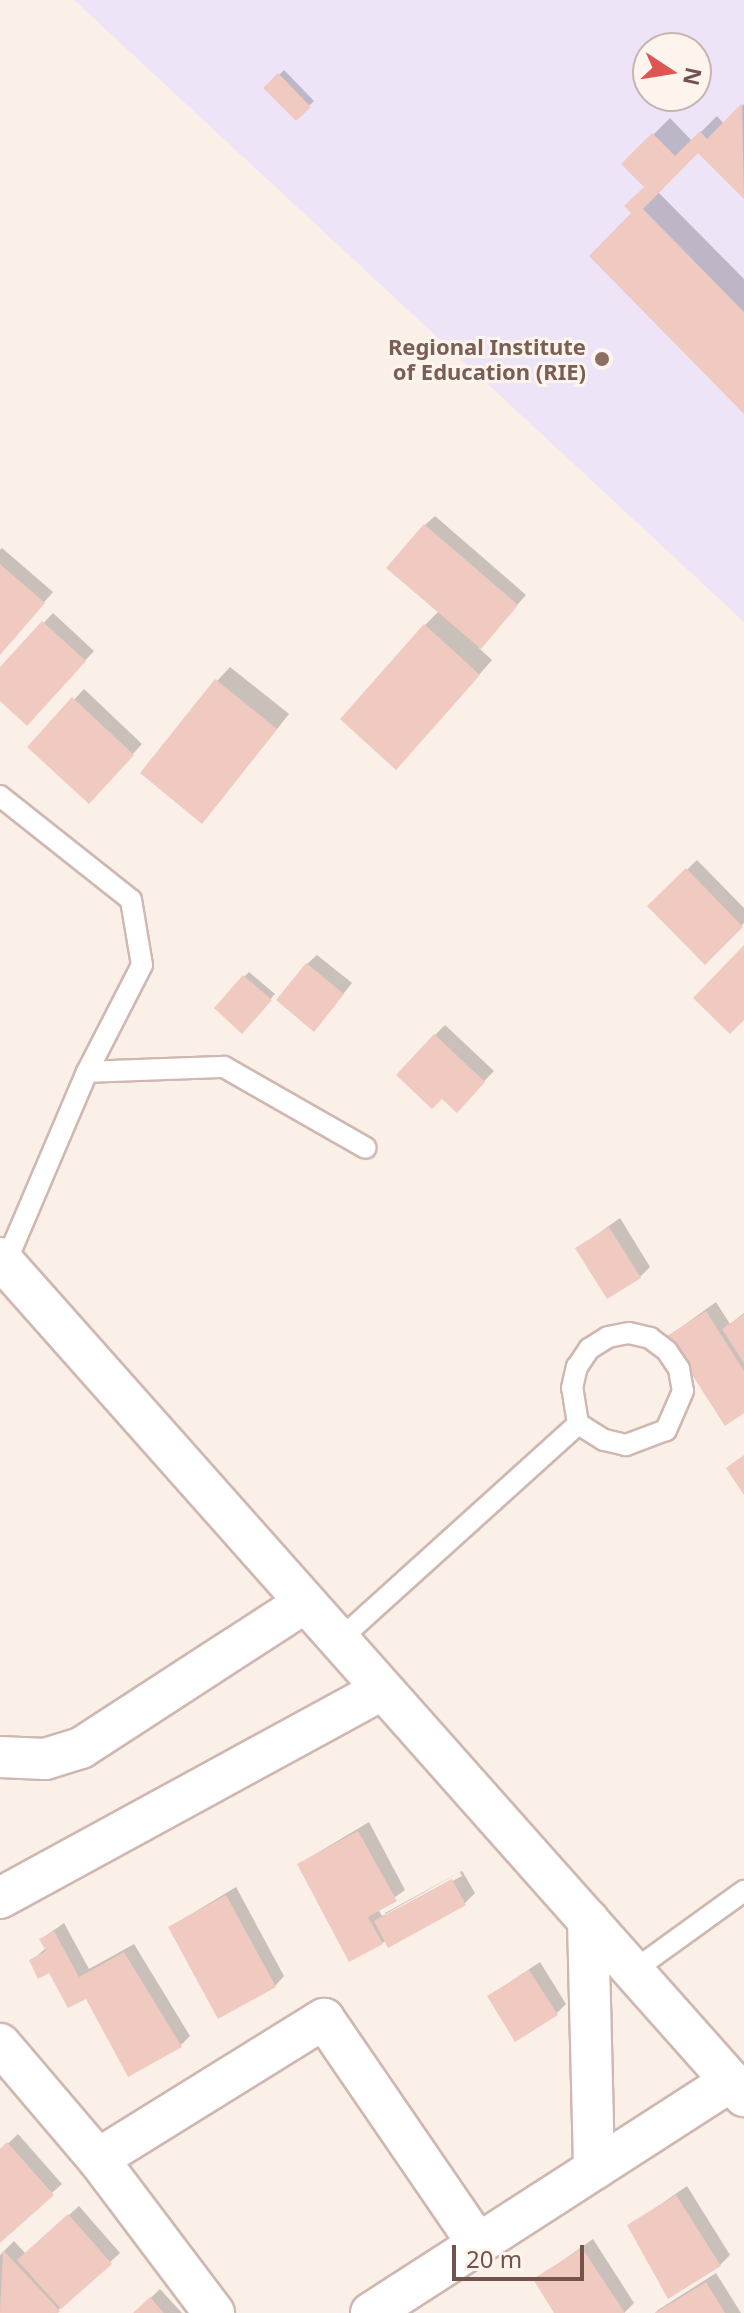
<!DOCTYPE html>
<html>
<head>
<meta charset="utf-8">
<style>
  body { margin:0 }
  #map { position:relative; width:744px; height:2313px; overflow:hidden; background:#fbf0e8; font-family:"Noto Sans",sans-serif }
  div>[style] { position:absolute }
  .education>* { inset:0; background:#ede4f8 }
  .shadow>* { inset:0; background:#0003 }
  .building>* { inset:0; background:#f0c9c0 }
  .roads { filter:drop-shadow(2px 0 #cfb8b1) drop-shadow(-2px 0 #cfb8b1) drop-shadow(0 2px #cfb8b1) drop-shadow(0 -2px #cfb8b1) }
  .service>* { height:20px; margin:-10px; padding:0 10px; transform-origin:10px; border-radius:10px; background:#fff }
  .minor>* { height:40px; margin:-20px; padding:0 20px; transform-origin:20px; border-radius:20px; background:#fff }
  .dots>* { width:22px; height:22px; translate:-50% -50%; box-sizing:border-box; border:4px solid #fef4ee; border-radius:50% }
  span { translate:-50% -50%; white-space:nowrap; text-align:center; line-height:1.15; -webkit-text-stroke:6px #fef4ee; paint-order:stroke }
  .education-label { font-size:22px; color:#785e54; font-weight:700 }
  .right { translate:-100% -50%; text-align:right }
  .north { position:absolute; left:632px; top:32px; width:80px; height:80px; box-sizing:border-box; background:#fef4ee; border:2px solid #c7b4ae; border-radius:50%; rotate:102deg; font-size:22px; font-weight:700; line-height:32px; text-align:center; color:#74534d }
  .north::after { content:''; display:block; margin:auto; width:28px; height:36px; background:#df5553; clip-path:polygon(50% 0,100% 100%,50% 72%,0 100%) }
  .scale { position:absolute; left:452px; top:2245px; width:132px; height:36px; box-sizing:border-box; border:4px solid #74534d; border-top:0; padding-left:10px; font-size:24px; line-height:28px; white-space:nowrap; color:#74534d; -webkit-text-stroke:6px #fef4ee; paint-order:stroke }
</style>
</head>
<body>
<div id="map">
  <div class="education">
    <div style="clip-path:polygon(evenodd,74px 0,744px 0,744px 622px,74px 0,648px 48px,696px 48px,696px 96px,648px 96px,648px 48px)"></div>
  </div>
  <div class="shadow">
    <div style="clip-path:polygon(284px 70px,314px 101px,296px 118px,266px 88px)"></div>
    <div style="clip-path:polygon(744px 104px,744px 197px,699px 151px,658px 192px,744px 279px,744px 411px,634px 213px,646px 186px,624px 164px,670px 118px,692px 141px,717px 116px,724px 124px)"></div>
    <div style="clip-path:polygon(435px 516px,526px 595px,479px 648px,492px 660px,410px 753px,425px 625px,439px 611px,425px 525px)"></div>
    <div style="clip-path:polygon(2px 548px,53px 592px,0 653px,0 550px)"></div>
    <div style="clip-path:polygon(53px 613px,94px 651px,36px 713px,0 698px,0 670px)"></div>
    <div style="clip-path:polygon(230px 667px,289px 714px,215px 807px,217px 681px)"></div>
    <div style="clip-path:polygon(84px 689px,142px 744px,98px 792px,30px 747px)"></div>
    <div style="clip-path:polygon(697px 860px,744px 908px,744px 923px,705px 962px,650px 906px)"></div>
    <div style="clip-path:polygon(317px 955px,352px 983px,323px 1019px,307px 964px)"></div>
    <div style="clip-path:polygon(249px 972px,275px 994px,242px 1031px,244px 977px)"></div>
    <div style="clip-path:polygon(445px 1025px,494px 1071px,456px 1110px,435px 1035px)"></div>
    <div style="clip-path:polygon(620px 1218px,650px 1267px,640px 1277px,578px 1248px)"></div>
    <div style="clip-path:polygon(716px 1302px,730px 1324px,744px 1313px,744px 1411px,669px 1336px)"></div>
    <div style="clip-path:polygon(evenodd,369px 1822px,405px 1890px,378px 1909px,382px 1916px,462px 1871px,475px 1893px,465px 1903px,382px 1943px,299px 1864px,369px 1822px,460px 1872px,462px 1876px,385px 1917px,385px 1913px,460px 1872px)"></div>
    <div style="clip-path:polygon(236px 1887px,284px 1976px,275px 1986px,170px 1927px)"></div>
    <div style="clip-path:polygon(64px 1923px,89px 1969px,134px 1944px,190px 2036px,180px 2046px,31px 1961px,46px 1948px,41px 1939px)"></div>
    <div style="clip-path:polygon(540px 1962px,566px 2004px,556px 2014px,489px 1996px)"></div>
    <div style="clip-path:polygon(18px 2134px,62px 2184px,0 2238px,0 2151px)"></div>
    <div style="clip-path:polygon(687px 2186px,730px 2255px,720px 2265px,629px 2226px)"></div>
    <div style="clip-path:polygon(79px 2206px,120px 2253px,55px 2313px,0 2313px,0 2255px,14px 2241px,26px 2254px)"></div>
    <div style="clip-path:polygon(593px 2239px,634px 2303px,624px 2313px,557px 2313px,535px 2280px)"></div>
    <div style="clip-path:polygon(716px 2273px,741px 2313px,655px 2313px,658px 2310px)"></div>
    <div style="clip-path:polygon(160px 2289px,182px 2313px,135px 2313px)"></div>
  </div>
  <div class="building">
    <div style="clip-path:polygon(278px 73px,311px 107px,296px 121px,263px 88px)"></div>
    <div style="clip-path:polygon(742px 103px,744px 199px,698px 153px,643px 209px,744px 312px,744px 414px,589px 256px,631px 213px,624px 206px,644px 187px,621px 164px,652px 133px,675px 156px,700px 131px,707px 139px)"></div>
    <div style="clip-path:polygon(424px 524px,518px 605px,481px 649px,386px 568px)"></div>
    <div style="clip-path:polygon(0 564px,45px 603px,0 655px)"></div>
    <div style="clip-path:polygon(42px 621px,86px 661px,27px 726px,0 701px,0 667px)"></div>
    <div style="clip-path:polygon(424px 624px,480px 675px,396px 770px,340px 719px)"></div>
    <div style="clip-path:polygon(215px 679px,277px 729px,202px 824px,140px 773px)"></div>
    <div style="clip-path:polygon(72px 697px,134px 755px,89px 804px,27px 747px)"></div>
    <div style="clip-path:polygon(686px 868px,743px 927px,705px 965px,647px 906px)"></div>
    <div style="clip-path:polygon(744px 945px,744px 1020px,730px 1034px,693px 998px)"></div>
    <div style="clip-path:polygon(306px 963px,344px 994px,314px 1032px,276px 1000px)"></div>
    <div style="clip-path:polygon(243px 975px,272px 1000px,242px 1034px,214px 1008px)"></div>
    <div style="clip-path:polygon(434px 1034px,485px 1082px,457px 1113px,442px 1099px,432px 1109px,396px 1075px)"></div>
    <div style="clip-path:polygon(609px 1227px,641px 1278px,607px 1299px,575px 1248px)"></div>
    <div style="clip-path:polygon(706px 1311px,744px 1371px,744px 1413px,725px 1426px,667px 1336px)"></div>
    <div style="clip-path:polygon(744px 1314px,744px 1363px,722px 1329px)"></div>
    <div style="clip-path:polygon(744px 1455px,744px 1495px,726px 1468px)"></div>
    <div style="clip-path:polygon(358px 1831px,397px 1901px,368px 1917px,383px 1944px,349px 1962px,297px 1864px)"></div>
    <div style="clip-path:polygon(452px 1879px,466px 1905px,388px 1948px,374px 1921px)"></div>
    <div style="clip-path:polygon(226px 1895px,276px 1987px,218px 2019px,168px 1927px)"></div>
    <div style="clip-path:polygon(54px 1931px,79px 1977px,124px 1952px,182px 2047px,128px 2077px,86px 1999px,68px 2008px,49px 1973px,38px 1979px,29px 1960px,46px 1951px,39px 1939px)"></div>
    <div style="clip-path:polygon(529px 1970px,558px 2015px,515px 2042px,487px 1996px)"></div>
    <div style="clip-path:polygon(7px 2142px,54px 2195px,0 2243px,0 2149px)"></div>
    <div style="clip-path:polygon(676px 2195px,721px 2266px,668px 2299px,627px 2225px)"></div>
    <div style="clip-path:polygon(68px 2214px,112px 2264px,61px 2309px,17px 2260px)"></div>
    <div style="clip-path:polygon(582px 2248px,625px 2313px,554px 2313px,533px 2279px)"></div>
    <div style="clip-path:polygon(3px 2250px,60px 2311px,58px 2313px,0 2313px)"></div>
    <div style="clip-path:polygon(706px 2282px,725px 2313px,655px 2313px)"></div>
    <div style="clip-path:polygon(150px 2297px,164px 2313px,133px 2313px)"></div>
  </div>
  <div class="roads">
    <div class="service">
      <div style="left:0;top:796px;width:167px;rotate:38.4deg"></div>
      <div style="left:131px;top:900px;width:66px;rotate:80.4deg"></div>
      <div style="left:142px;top:965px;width:120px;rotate:117.2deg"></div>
      <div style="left:87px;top:1072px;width:209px;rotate:113.1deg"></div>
      <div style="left:87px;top:1072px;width:137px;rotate:-2.1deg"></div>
      <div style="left:224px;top:1067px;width:163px;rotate:29.7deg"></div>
      <div style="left:629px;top:1333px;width:22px;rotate:13deg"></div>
      <div style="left:650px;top:1338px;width:21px;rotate:37deg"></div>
      <div style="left:667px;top:1351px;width:22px;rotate:56deg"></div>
      <div style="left:679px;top:1369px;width:22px;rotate:80deg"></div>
      <div style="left:683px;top:1391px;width:43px;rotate:113.6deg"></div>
      <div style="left:666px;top:1430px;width:43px;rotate:159.4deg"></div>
      <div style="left:626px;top:1445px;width:23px;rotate:-167deg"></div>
      <div style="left:604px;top:1440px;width:31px;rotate:-148deg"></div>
      <div style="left:578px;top:1424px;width:36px;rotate:-99deg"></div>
      <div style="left:572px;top:1388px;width:22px;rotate:-77deg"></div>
      <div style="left:577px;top:1367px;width:22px;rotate:-56deg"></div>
      <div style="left:589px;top:1349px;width:22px;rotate:-32deg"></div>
      <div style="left:608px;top:1337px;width:21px;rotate:-11deg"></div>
      <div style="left:337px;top:1642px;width:325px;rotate:-42.1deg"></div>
      <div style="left:633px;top:1971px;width:137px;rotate:-35.8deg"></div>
    </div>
    <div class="minor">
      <div style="left:0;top:1258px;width:1121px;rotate:48.4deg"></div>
      <div style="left:0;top:1757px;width:45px;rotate:2.5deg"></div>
      <div style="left:45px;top:1759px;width:38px;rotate:-17deg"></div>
      <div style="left:81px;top:1748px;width:265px;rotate:-33deg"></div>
      <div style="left:0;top:1898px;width:432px;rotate:-28.6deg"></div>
      <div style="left:588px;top:1920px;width:249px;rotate:88.6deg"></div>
      <div style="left:0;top:2044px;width:151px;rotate:49.6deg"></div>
      <div style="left:98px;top:2159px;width:193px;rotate:53deg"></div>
      <div style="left:98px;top:2159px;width:266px;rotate:-31.8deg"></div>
      <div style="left:324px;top:2019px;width:273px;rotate:55.6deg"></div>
      <div style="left:371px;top:2313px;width:428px;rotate:-32.8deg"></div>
    </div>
  </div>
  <div class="dots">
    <div style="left:602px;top:359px;background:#8d6e63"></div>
  </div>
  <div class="education-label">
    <span class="right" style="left:586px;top:359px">Regional Institute<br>of Education (RIE)</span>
  </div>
  <div class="north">N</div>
  <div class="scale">20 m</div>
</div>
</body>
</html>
